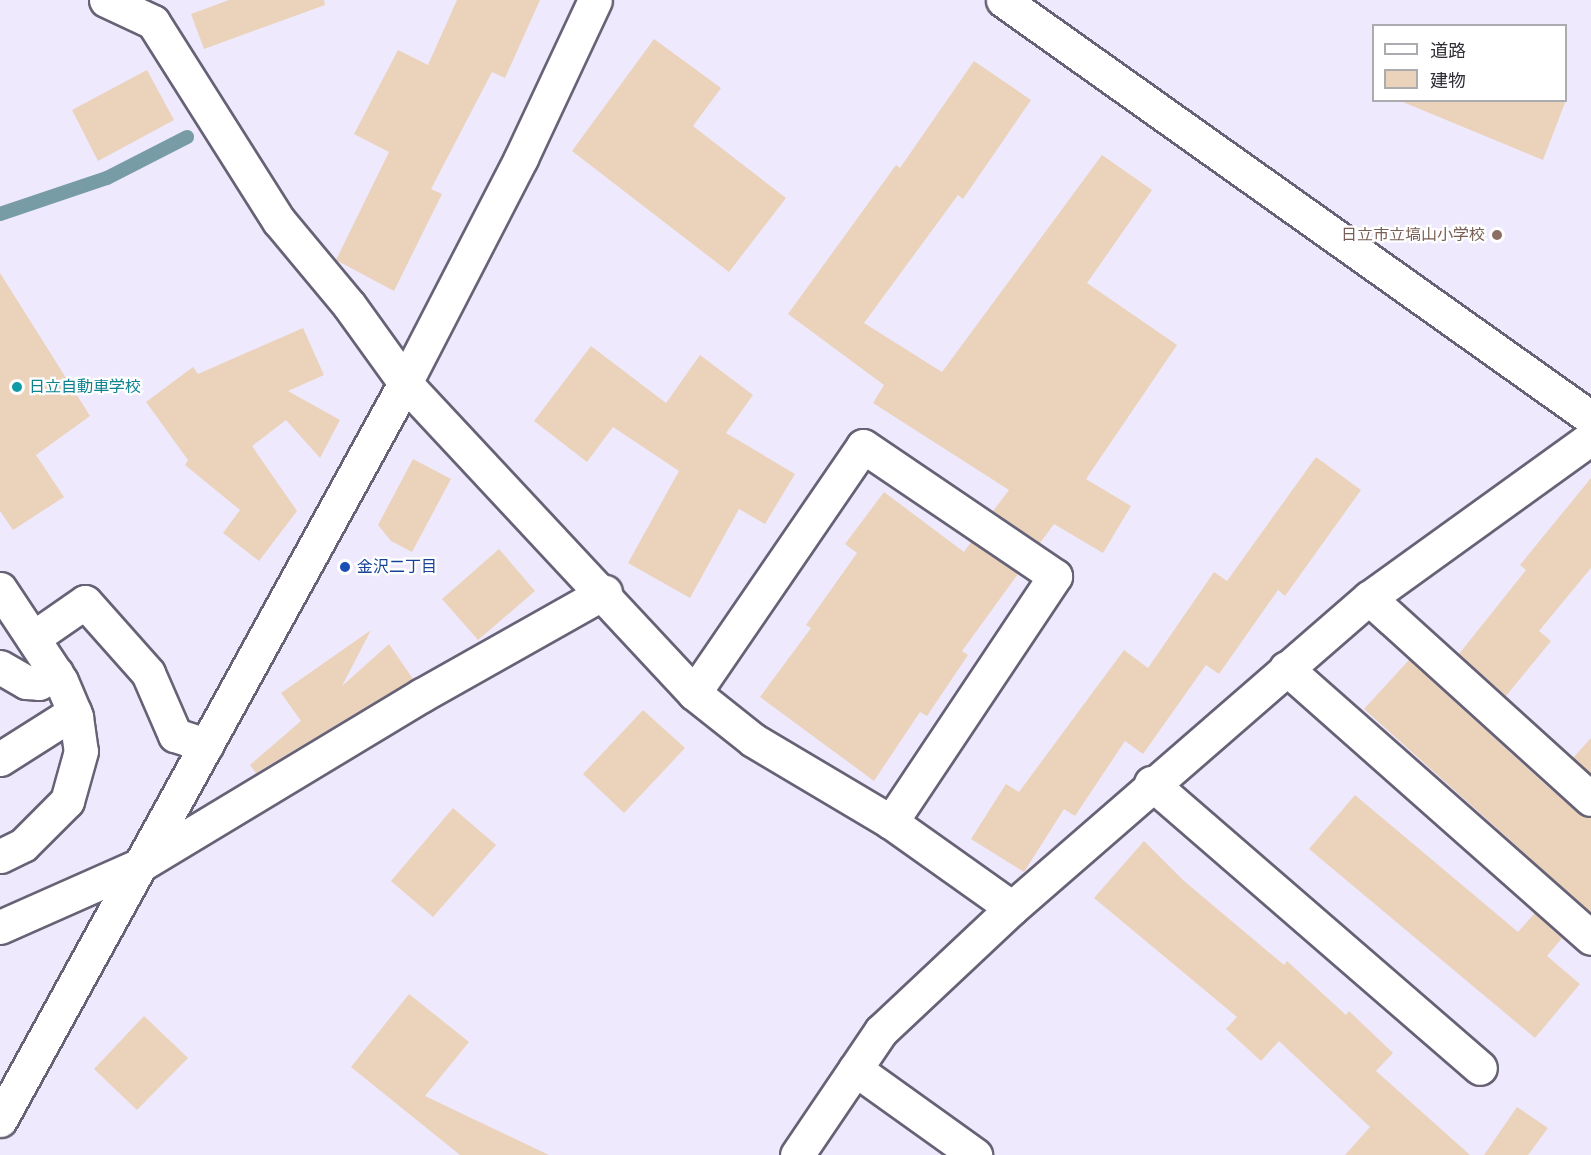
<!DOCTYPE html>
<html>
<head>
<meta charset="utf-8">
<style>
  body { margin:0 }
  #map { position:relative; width:1591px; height:1155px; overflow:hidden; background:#eee9fc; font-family:Helvetica,"Noto Sans JP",sans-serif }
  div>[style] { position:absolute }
  .stream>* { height:14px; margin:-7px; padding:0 7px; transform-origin:7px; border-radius:7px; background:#789ca6 }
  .building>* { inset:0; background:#ebd3bb }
  .roads { filter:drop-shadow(2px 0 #676275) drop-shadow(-2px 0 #676275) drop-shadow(0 2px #676275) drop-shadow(0 -2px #676275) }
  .minor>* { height:33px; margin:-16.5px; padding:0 16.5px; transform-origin:16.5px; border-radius:16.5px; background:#fff }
  .dots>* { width:16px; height:16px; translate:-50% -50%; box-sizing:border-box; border:3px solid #fff; border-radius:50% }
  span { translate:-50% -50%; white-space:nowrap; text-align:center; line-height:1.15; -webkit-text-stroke:4.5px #fff; paint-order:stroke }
  .education-label { font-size:16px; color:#785e54 }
  .right { translate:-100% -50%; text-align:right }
  .culture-label { font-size:16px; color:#0d838f }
  .left { translate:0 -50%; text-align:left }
  .transit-label { font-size:16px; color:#164399 }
  .legend { position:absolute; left:1372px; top:24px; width:195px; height:78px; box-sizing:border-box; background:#fff; border:2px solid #acabaf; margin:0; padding:8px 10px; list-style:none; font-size:18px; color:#302e36 }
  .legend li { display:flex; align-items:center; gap:12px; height:30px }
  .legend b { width:30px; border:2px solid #acabaf }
</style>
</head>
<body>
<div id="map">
  <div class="stream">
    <div style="left:0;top:214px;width:113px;rotate:-18.6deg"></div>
    <div style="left:107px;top:178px;width:90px;rotate:-27.1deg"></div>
  </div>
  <div class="building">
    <div style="clip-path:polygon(229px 0,324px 0,325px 5px,204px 49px,191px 14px)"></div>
    <div style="clip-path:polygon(457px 0,540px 0,505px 78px,492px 72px,431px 189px,442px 194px,394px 291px,336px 260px,389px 152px,354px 134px,398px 50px,428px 65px)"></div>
    <div style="clip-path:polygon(654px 39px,721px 88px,693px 126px,786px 198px,729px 272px,572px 151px)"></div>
    <div style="clip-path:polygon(974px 61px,1031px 100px,963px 199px,958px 195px,864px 323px,942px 372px,1102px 155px,1152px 190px,1087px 283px,1177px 345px,1086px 479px,1131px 506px,1103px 553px,1054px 524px,1040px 543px,993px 511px,1009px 490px,873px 403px,884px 385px,788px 314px,896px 165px,900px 168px)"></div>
    <div style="clip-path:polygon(147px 70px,174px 120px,98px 161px,72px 110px)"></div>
    <div style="clip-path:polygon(1398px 100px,1566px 100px,1543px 160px)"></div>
    <div style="clip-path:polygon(0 273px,90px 416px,36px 455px,64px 497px,13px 530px,0 511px)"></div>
    <div style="clip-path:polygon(303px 328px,324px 375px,288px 391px,340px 420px,320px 458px,286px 420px,252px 446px,297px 511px,259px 561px,223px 533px,240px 510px,185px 465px,188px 460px,146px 402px,193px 367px,198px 374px)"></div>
    <div style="clip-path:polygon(591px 346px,666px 403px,700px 355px,753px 395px,726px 433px,795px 474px,765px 524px,739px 509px,690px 598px,628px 563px,679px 471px,613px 427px,587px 462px,534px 421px)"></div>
    <div style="clip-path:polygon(1316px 457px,1361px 490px,1285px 596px,1278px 590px,1219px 674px,1206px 665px,1143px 754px,1125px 741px,1075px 816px,1064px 809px,1024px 872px,971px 839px,1006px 784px,1019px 792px,1124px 650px,1148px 668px,1214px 572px,1227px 581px)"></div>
    <div style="clip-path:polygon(413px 459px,451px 479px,412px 552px,391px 541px,378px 525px)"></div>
    <div style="clip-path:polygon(1591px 478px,1591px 568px,1539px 631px,1551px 641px,1506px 696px,1459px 654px,1526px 570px,1520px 565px)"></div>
    <div style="clip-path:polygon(884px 492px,964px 552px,971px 542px,1018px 574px,962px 651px,968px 655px,927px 716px,920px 712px,874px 781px,760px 697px,811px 628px,806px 625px,857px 553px,845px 544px)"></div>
    <div style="clip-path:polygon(499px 549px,535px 591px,478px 640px,442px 599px)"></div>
    <div style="clip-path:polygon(371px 630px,342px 686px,389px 644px,413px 679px,256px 773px,250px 765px,301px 721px,281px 693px)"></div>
    <div style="clip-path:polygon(1409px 660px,1547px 786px,1579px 813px,1591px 817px,1591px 913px,1364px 709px)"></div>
    <div style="clip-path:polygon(643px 710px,685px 748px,624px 813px,583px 774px)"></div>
    <div style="clip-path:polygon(1591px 738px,1591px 774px,1573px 758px)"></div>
    <div style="clip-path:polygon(1355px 795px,1518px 932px,1535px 913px,1562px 938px,1547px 956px,1580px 984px,1535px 1038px,1309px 849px)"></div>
    <div style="clip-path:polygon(453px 808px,496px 845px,433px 917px,391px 881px)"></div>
    <div style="clip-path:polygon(1144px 841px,1184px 881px,1284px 965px,1287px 961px,1346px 1015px,1349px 1011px,1393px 1053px,1376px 1071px,1470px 1155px,1345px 1155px,1370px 1127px,1279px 1041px,1261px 1061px,1226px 1029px,1237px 1017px,1094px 898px)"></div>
    <div style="clip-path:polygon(409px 994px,469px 1042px,425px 1096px,549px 1155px,460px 1155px,351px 1067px)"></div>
    <div style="clip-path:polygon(144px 1016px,188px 1058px,137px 1110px,94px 1069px)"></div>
    <div style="clip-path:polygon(1517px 1107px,1548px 1128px,1528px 1155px,1484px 1155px)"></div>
  </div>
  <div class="roads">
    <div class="minor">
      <div style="left:106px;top:0;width:52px;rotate:25.1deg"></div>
      <div style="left:153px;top:22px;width:236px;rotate:57.7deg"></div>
      <div style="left:279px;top:221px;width:109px;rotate:50.2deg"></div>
      <div style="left:349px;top:305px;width:96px;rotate:54.3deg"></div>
      <div style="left:405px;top:383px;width:424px;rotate:47deg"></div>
      <div style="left:694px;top:693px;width:75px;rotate:38.5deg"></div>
      <div style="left:753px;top:740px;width:161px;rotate:30.7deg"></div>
      <div style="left:891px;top:822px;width:148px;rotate:35.4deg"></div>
      <div style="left:1003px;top:0;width:721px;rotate:35.41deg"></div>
      <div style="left:0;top:589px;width:110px;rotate:56.5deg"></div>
      <div style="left:61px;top:681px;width:39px;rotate:67deg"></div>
      <div style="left:76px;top:717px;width:34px;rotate:82deg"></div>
      <div style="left:81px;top:751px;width:52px;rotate:105.6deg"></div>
      <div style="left:67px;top:801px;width:62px;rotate:135deg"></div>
      <div style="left:23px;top:845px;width:25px;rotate:154deg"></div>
      <div style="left:1369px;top:598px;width:299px;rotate:42.2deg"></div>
      <div style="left:33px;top:638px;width:63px;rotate:-34.7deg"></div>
      <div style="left:85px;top:602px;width:95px;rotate:48.4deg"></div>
      <div style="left:148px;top:673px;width:68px;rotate:66.5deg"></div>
      <div style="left:175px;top:735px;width:33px;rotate:18deg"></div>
      <div style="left:0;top:667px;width:30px;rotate:30deg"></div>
      <div style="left:26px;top:682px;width:13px;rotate:4deg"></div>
      <div style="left:39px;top:683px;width:20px;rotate:-30deg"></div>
      <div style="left:1286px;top:668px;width:407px;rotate:41.5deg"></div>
      <div style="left:694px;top:693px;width:299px;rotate:-55.6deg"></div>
      <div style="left:863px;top:446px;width:232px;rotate:34.1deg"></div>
      <div style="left:1055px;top:576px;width:296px;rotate:123.7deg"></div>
      <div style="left:0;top:759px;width:88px;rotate:-32.4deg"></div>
      <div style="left:1151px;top:783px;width:435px;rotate:40.9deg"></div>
      <div style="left:0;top:927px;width:153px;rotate:-23.9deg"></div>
      <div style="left:140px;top:865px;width:329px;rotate:-31.1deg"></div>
      <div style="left:422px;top:695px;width:210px;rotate:-29.4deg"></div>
      <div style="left:855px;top:1069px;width:148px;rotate:35.6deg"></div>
      <div style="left:0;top:1120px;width:841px;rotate:-61.21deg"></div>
      <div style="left:405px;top:383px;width:253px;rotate:-62.7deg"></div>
      <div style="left:521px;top:158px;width:174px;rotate:-64.9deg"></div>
      <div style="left:797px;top:1155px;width:150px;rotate:-55.9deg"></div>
      <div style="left:881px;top:1031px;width:180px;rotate:-43.2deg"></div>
      <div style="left:1012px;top:908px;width:473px;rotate:-41deg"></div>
      <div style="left:1369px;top:598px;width:274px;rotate:-35.8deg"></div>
    </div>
  </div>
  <div class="dots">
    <div style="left:1497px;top:235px;background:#8d6e63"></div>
    <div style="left:17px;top:387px;background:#0f9aa8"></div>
    <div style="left:345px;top:567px;background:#1a4fb4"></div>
  </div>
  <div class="education-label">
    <span class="right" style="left:1485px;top:235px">日立市立塙山小学校</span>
  </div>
  <div class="culture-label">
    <span class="left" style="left:29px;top:387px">日立自動車学校</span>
  </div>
  <div class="transit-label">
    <span class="left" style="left:357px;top:567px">金沢二丁目</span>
  </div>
  <ul class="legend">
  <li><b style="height:8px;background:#fff"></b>道路</li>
  <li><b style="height:16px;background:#ebd3bb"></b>建物</li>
  </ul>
</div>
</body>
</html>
